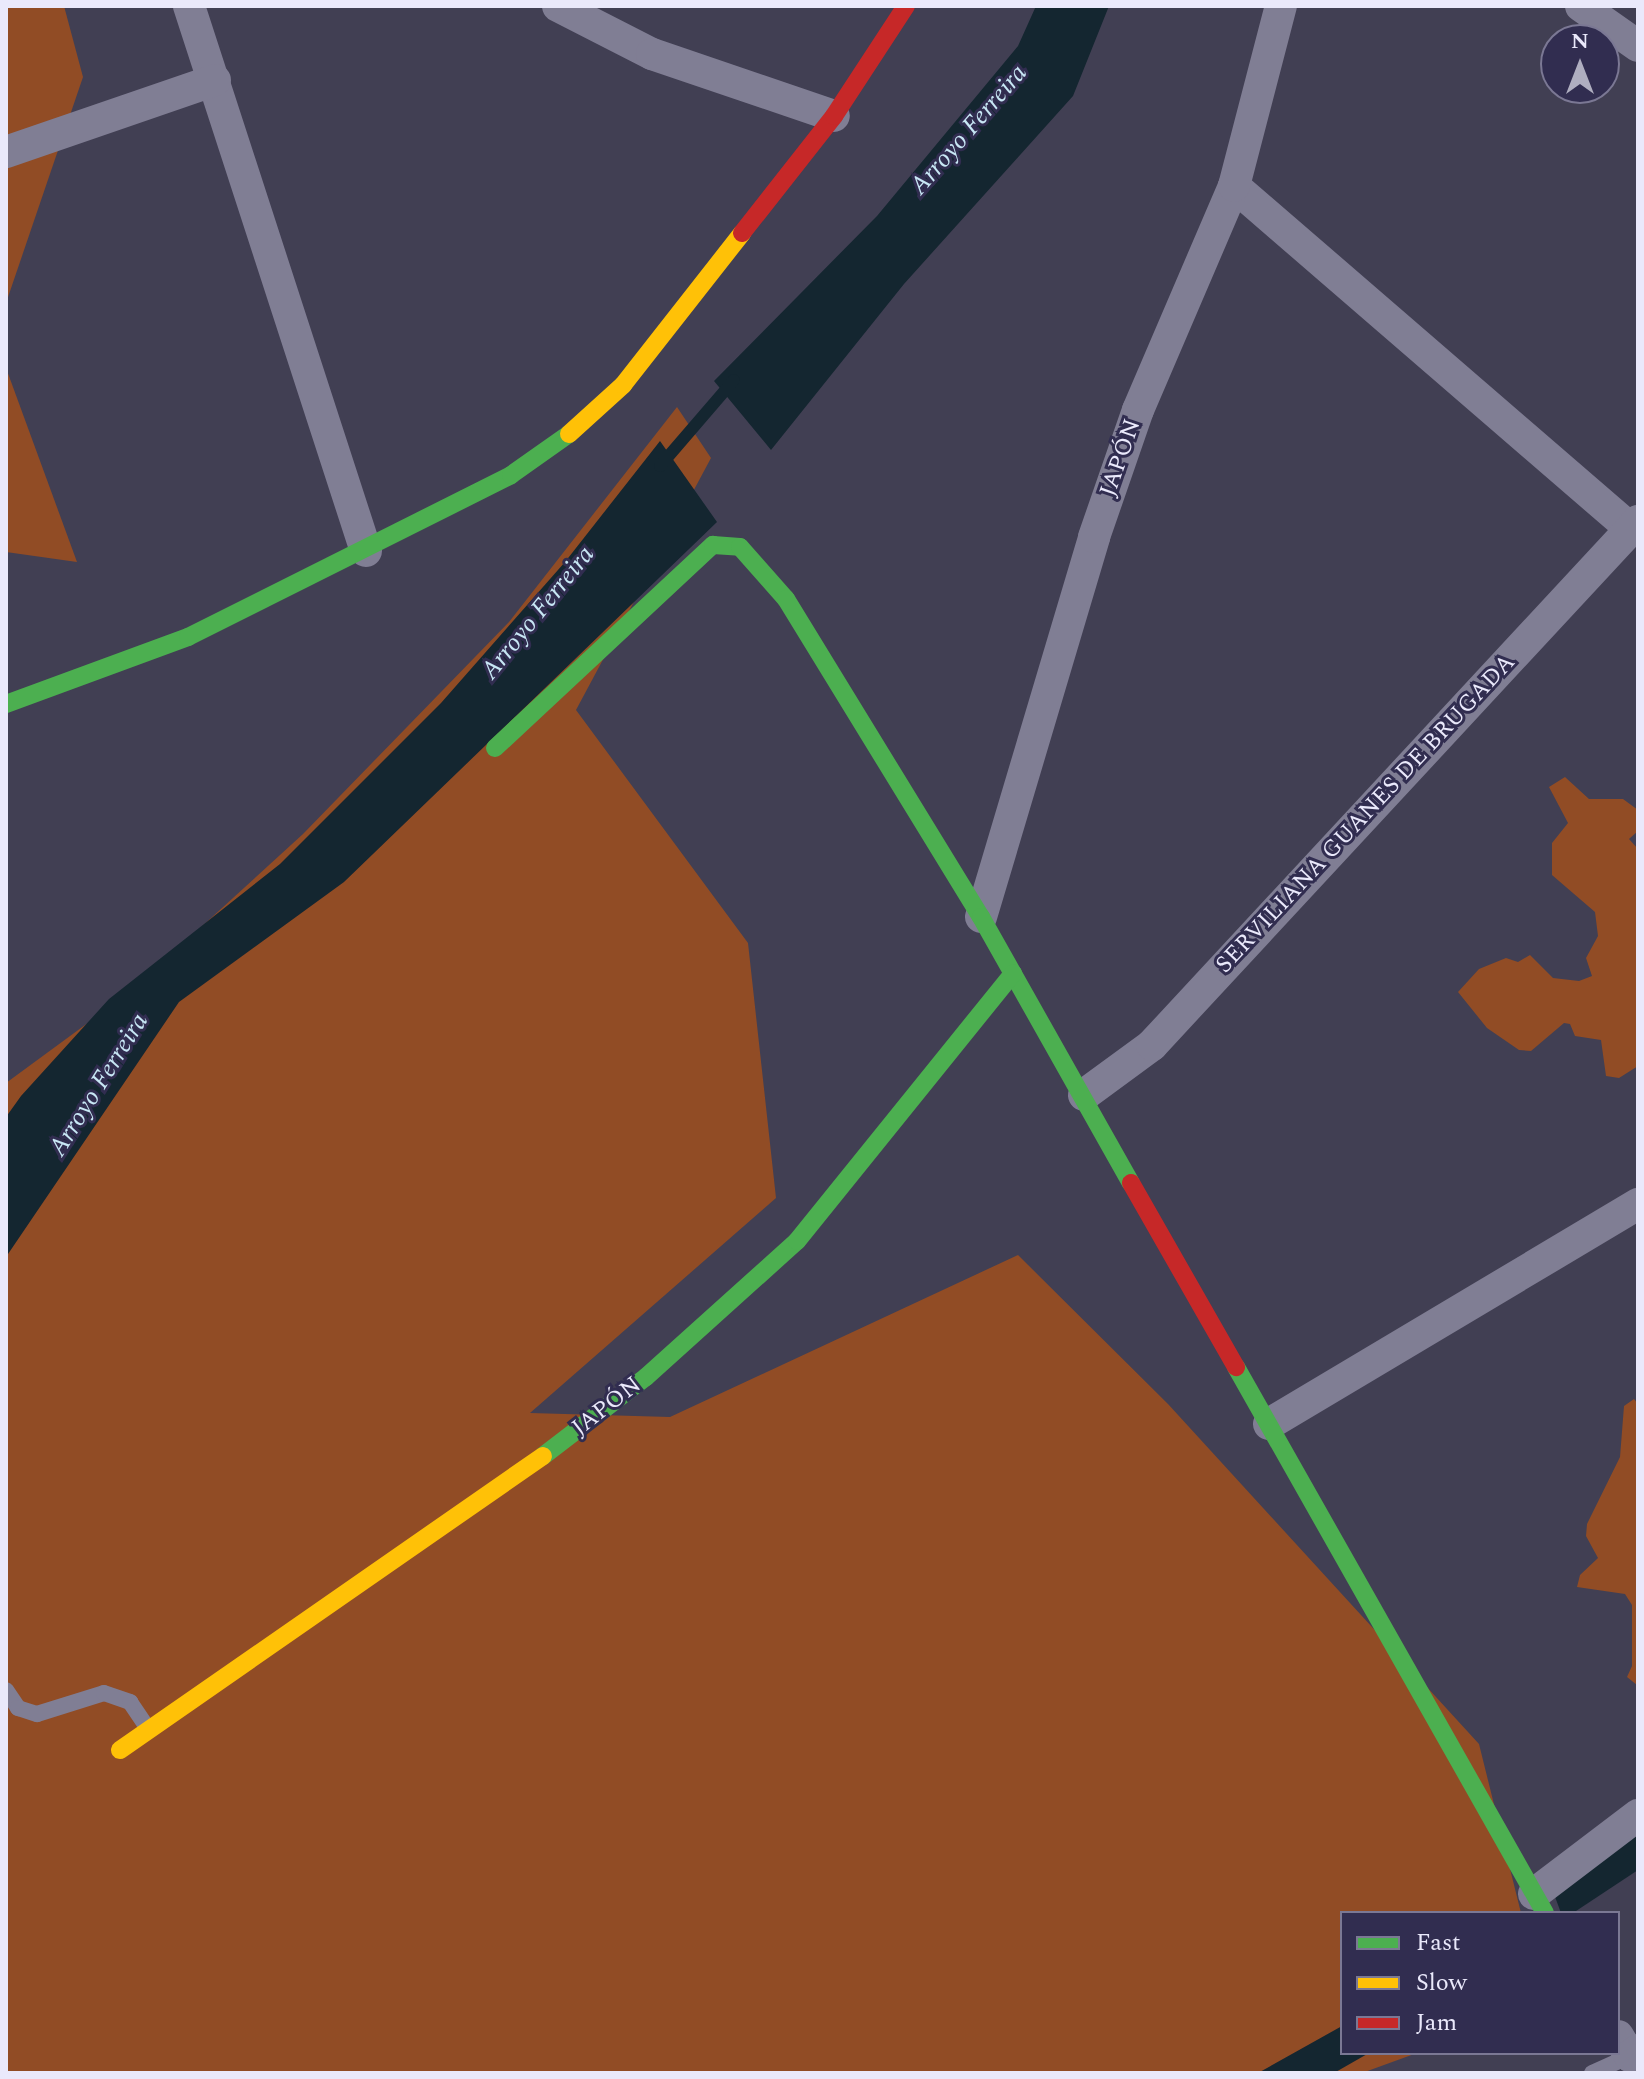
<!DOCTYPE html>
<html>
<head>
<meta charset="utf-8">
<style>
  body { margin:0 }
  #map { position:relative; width:1644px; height:2079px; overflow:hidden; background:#413f53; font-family:Spectral,serif }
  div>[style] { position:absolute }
  .green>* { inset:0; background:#914c25 }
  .water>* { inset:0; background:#142630 }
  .stream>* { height:12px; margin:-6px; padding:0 6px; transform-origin:6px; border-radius:6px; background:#142630 }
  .lane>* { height:16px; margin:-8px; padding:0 8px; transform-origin:8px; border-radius:8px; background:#807e94 }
  .street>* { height:32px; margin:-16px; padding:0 16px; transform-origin:16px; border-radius:16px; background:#807e94 }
  .fast>* { height:18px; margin:-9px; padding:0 9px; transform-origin:9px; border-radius:9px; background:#4caf50 }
  .slow>* { height:18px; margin:-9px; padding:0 9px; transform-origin:9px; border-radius:9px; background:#ffc107 }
  .jam>* { height:18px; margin:-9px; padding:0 9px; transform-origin:9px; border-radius:9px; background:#c62828 }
  span { translate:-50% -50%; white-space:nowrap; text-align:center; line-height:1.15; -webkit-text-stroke:6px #312d50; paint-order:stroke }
  .street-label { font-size:24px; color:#eae9fb }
  .water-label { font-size:26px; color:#c8e7f5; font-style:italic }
  .frame { position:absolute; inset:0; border:8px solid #eae9fb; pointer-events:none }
  .legend { position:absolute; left:1340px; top:1911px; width:280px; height:144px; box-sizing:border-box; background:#312d50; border:2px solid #7b7894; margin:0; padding:10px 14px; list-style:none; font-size:24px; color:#eae9fb }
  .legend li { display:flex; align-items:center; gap:16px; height:40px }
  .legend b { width:40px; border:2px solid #7b7894 }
  .north { position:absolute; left:1540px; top:24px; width:80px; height:80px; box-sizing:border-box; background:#312d50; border:2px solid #7b7894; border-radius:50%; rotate:0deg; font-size:22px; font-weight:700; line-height:32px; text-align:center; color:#eae9fb }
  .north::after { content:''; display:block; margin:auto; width:28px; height:36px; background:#afaec0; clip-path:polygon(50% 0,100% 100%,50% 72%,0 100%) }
</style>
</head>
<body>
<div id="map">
  <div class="green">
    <div style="clip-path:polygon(6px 6px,64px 6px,83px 77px,6px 303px)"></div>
    <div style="clip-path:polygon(6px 368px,77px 562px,6px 552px)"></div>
    <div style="clip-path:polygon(677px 407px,711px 458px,576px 710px,748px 943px,776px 1198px,530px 1413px,670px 1417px,1018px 1255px,1168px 1404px,1479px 1744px,1521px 1913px,1342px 1913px,1342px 2053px,1417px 2053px,1362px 2073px,6px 2073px,6px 1083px,130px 992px,303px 834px,509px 622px)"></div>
    <div style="clip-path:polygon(1565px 777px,1589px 799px,1623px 799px,1638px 810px,1638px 831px,1629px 839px,1638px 849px,1638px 1066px,1619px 1078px,1606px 1076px,1601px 1040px,1575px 1036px,1570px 1024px,1564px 1023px,1531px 1051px,1519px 1050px,1487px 1028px,1458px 992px,1479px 969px,1506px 958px,1518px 962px,1530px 955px,1553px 978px,1579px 981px,1592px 976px,1586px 958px,1598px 936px,1595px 912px,1552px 875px,1552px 843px,1568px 823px,1549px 787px)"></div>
    <div style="clip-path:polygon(1634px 1399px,1638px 1404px,1637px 1685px,1627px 1677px,1632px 1666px,1632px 1605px,1625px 1594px,1577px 1587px,1580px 1575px,1598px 1558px,1586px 1536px,1587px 1524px,1620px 1457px,1624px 1406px)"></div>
  </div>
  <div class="water">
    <div style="clip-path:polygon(1036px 6px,1109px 6px,1073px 96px,904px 284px,771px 450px,714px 381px,877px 216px,1018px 46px)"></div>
    <div style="clip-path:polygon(660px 441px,717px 522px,344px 882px,179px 1002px,6px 1257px,6px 1117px,21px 1096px,109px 999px,280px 864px,441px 703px,565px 562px)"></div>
    <div style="clip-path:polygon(1638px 1827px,1638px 1870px,1573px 1913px,1561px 1913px,1554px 1894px)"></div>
    <div style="clip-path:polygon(1342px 2026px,1342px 2053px,1369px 2053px,1334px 2073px,1258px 2073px)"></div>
  </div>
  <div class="stream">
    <div style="left:660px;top:466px;width:113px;rotate:-49.3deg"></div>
  </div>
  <div class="lane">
    <div style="left:6px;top:1690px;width:22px;rotate:56deg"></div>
    <div style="left:18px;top:1708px;width:20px;rotate:18deg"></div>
    <div style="left:37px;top:1714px;width:70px;rotate:-17.4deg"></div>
    <div style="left:104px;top:1693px;width:28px;rotate:19deg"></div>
    <div style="left:130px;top:1702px;width:32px;rotate:56deg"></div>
    <div style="left:1592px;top:2073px;width:42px;rotate:-24.1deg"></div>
  </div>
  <div class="street">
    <div style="left:189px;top:6px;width:573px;rotate:72.01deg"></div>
    <div style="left:558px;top:6px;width:106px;rotate:27.1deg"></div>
    <div style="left:652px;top:54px;width:192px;rotate:18.8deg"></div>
    <div style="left:1581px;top:6px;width:70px;rotate:35.1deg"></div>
    <div style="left:6px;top:152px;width:221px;rotate:-19deg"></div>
    <div style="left:1234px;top:186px;width:525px;rotate:40.83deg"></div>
    <div style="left:981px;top:917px;width:396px;rotate:-73.4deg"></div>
    <div style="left:1094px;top:537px;width:134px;rotate:-70.9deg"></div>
    <div style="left:1138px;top:410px;width:244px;rotate:-66.8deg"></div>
    <div style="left:1234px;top:186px;width:186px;rotate:-75.4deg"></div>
    <div style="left:1084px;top:1095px;width:84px;rotate:-36.3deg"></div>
    <div style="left:1152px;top:1045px;width:715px;rotate:-47.15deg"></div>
    <div style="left:1269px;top:1424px;width:430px;rotate:-30.8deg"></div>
    <div style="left:1534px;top:1894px;width:131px;rotate:-37.2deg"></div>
    <div style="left:1618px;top:2036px;width:23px;rotate:59deg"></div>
    <div style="left:1630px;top:2056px;width:10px;rotate:-37deg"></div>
  </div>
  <div class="fast">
    <div style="left:6px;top:704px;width:194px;rotate:-20.2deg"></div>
    <div style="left:188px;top:637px;width:361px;rotate:-26.6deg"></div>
    <div style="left:511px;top:475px;width:71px;rotate:-35.3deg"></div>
    <div style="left:495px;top:748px;width:298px;rotate:-43deg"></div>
    <div style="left:713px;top:545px;width:27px;rotate:4deg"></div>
    <div style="left:740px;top:547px;width:69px;rotate:48.5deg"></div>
    <div style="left:786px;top:599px;width:373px;rotate:58.5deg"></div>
    <div style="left:981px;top:917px;width:305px;rotate:60.6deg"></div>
    <div style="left:1236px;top:1367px;width:627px;rotate:60.49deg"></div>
    <div style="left:543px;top:1456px;width:130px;rotate:-37.5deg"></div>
    <div style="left:646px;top:1377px;width:203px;rotate:-42deg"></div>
    <div style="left:797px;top:1241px;width:344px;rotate:-51.1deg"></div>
  </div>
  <div class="slow">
    <div style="left:569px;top:434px;width:73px;rotate:-42.2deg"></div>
    <div style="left:623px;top:385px;width:193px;rotate:-51.9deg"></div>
    <div style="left:120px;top:1750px;width:515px;rotate:-34.8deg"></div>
  </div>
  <div class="jam">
    <div style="left:742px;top:233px;width:149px;rotate:-51.8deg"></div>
    <div style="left:834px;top:116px;width:131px;rotate:-56.8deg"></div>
    <div style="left:1131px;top:1183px;width:212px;rotate:60.3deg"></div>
  </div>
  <div class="street-label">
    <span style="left:1121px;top:458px;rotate:-71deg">JAPÓN</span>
    <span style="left:1366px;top:814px;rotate:-47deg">SERVILIANA GUANES DE BRUGADA</span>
    <span style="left:607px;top:1407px;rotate:-38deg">JAPÓN</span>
  </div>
  <div class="water-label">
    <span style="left:969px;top:130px;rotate:-49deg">Arroyo Ferreira</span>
    <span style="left:538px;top:613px;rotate:-51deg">Arroyo Ferreira</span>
    <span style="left:99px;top:1085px;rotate:-58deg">Arroyo Ferreira</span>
  </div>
  <div class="frame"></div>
  <ul class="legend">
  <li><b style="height:10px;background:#4caf50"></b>Fast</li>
  <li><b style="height:10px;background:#ffc107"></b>Slow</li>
  <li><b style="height:10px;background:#c62828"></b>Jam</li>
  </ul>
  <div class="north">N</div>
</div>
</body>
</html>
